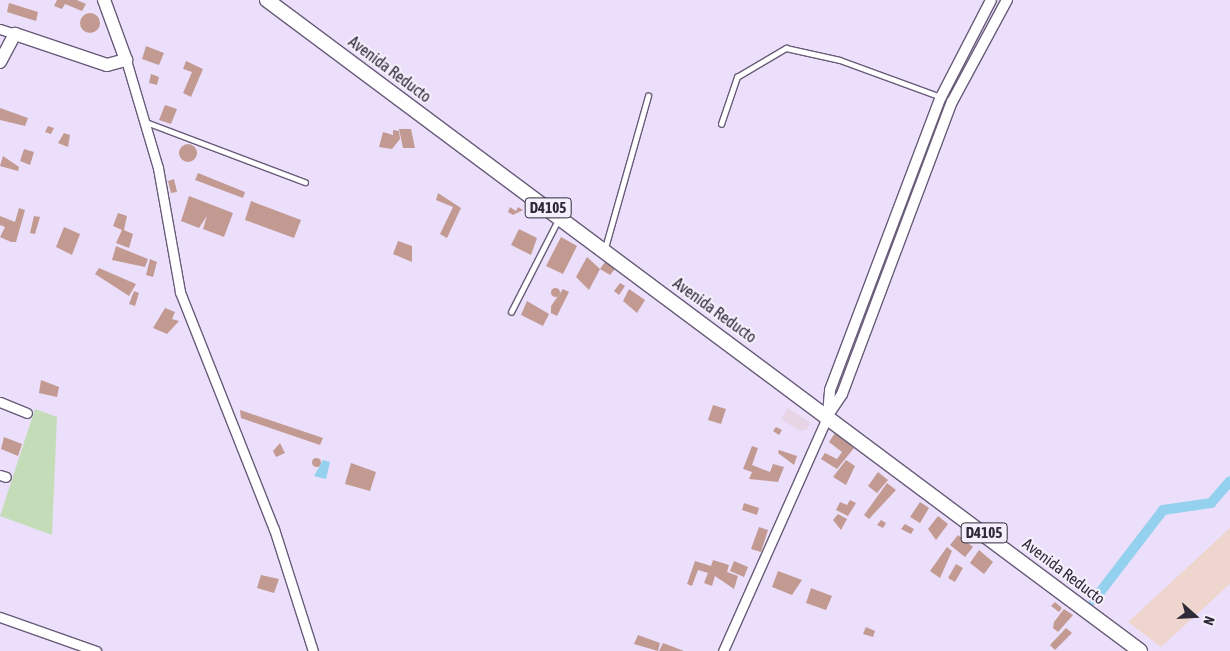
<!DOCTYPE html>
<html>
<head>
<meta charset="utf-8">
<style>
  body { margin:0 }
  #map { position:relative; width:1230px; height:651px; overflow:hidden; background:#ebdffb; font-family:"Asap Condensed",sans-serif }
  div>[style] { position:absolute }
  .commercial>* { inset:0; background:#e7d5e6 }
  .industrial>* { inset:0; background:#eed5ce }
  .green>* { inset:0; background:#c4ddb8 }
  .water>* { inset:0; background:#94d1ee }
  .canal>* { height:10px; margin:-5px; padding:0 5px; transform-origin:5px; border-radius:5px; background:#94d1ee }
  .building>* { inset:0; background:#c29a92 }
  .round { border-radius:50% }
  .roads { filter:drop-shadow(1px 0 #685c79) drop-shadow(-1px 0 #685c79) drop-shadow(0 1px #685c79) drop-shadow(0 -1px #685c79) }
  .service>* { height:4.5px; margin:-2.25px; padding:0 2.25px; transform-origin:2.25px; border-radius:2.25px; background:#fff }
  .minor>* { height:9px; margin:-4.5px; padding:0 4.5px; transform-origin:4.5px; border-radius:4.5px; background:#fff }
  .tertiary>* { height:10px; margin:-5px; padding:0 5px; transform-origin:5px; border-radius:5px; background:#fff }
  .secondary>* { height:12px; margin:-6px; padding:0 6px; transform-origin:6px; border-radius:6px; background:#fff }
  .primary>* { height:14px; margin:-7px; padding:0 7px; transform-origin:7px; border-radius:7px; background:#fff }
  span { translate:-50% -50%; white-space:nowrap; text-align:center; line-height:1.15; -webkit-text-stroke:4.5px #f5effd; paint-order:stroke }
  .shield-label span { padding:1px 4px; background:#f5effd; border:1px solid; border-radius:4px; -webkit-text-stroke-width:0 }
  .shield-label { font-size:15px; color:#2f2a37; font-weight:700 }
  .street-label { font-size:16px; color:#2f2a37 }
  .north { position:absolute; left:1170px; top:591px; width:50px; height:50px; -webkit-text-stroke:4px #f5effd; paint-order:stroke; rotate:109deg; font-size:14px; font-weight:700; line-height:20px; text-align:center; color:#2f2a37 }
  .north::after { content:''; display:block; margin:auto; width:18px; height:22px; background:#2f2a37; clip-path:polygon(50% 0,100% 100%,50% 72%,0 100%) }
</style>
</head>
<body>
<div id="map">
  <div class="commercial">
    <div style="clip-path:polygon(788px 408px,811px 423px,806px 430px,800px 431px,781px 419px)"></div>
  </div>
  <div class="industrial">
    <div style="clip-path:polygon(1230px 528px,1230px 584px,1161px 647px,1128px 622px)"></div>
  </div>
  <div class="green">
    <div style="clip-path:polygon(35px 409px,57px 417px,52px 535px,0 516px)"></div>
  </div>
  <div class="water">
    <div style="clip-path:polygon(323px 460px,330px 462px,326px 479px,314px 476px)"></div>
  </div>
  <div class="canal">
    <div style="left:1094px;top:600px;width:113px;rotate:-52.5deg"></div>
    <div style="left:1163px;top:510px;width:49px;rotate:-8.3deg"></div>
    <div style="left:1211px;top:503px;width:29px;rotate:-49deg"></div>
  </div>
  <div class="building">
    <div style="clip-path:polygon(57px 0,77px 0,86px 4px,82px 11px,65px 4px,62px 9px,54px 6px)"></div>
    <div style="clip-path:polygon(9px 3px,38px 12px,36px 21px,7px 12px)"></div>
    <div class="round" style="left:80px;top:13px;width:20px;height:20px"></div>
    <div style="clip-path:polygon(146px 46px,164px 53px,159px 65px,142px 59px)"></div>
    <div style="clip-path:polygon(186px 61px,203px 69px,191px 97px,183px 93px,192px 72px,183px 69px)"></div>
    <div style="clip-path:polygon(151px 74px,159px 77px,157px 85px,149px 83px)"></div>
    <div style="clip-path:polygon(165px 105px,177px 109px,171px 124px,159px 120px)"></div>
    <div style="clip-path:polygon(0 108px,28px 118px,25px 126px,0 120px)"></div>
    <div style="clip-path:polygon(48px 126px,54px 128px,51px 134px,45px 132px)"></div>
    <div style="clip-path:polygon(399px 129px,411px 129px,415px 148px,403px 148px)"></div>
    <div style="clip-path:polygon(393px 130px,399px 131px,400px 139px,392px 149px,379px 147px,383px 132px,393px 135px)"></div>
    <div style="clip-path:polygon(64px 133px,70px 135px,68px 147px,58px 143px)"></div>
    <div class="round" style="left:179px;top:144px;width:18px;height:18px"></div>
    <div style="clip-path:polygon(24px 149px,34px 152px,30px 165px,20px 161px)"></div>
    <div style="clip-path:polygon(3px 156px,19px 167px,18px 171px,0 166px)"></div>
    <div style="clip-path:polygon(198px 173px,245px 192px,243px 198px,195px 180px)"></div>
    <div style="clip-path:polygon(174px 179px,177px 192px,171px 193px,168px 181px)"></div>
    <div style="clip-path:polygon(438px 193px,461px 208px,447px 238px,440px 234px,453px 207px,436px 200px)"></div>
    <div style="clip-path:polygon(189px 196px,233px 213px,224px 237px,203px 229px,207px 216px,199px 228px,181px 221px)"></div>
    <div style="clip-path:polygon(251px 201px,301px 220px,294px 238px,245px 220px)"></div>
    <div style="clip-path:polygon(510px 207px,516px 211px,518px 207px,523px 210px,513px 215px,508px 212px)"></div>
    <div style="clip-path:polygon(19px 208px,25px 210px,16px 242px,11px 242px,0 237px,5px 227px,0 225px,0 216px,15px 222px)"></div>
    <div style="clip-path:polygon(118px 213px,127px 216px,124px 230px,133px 234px,129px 248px,116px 243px,122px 230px,113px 226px)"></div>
    <div style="clip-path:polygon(34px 216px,40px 217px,35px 234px,30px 233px)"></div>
    <div style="clip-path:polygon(64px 227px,80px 234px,72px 255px,56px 247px)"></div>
    <div style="clip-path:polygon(519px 229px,537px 238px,531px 255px,511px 245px)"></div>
    <div style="clip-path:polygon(561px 237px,577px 246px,563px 274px,546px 266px)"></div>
    <div style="clip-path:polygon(398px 241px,412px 246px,412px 262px,393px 254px)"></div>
    <div style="clip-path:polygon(116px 246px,148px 259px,145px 267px,112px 260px)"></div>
    <div style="clip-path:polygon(587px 257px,600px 269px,589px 290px,576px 277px)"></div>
    <div style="clip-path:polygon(150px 259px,157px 262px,153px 277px,146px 275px)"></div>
    <div style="clip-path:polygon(605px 262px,615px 269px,610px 275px,600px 269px)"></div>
    <div style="clip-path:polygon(99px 268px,136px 284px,129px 296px,95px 274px)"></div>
    <div style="clip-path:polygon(620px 283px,625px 286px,619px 295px,614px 291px)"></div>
    <div class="round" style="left:550.5px;top:287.5px;width:9px;height:9px"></div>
    <div style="clip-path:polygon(563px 289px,569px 292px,557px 316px,551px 313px,551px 306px)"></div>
    <div style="clip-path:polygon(629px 289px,645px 300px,637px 313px,623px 301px)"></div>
    <div style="clip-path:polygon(134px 291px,139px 293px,135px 306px,129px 304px)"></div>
    <div style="clip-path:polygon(527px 301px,549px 314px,543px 326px,521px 315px)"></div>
    <div style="clip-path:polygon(165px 308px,175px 312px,172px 319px,179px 321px,167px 334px,153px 328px)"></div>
    <div style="clip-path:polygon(41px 380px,59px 387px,57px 397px,39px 393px)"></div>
    <div style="clip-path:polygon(713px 405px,726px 409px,721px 424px,708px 420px)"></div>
    <div style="clip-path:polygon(240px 410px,323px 438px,320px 445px,241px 418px)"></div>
    <div style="clip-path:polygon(776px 427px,782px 430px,779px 435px,773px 431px)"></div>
    <div style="clip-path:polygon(835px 433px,854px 448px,837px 469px,821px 459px,825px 453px,837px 459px,842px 452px,829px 442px)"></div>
    <div style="clip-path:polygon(4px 437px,22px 444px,18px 456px,1px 449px)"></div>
    <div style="clip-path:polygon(280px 443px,285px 453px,276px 457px,273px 451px)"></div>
    <div style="clip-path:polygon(752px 446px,758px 448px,752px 465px,770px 472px,773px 464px,784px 467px,778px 482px,749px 479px,752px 472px,743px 469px)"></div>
    <div style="clip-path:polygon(779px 450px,797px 456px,794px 465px,778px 453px)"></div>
    <div class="round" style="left:311.5px;top:457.5px;width:9px;height:9px"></div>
    <div style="clip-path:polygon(846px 460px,855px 466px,846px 485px,833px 477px)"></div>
    <div style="clip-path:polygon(351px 463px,376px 472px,370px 491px,345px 484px)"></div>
    <div style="clip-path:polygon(878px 472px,888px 480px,877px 493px,868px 486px)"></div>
    <div style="clip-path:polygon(887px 483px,896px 490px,869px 519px,864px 515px)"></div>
    <div style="clip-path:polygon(850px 500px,856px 503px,848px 516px,836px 510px,840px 502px,847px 505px)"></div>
    <div style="clip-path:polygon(920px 502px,929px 508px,920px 523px,910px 517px)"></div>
    <div style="clip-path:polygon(744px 503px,759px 508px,757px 515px,742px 510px)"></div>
    <div style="clip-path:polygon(838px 514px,847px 519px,841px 530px,833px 520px)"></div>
    <div style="clip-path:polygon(938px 516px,948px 524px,936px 540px,928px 529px)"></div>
    <div style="clip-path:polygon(881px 520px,886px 523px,883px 528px,877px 525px)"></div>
    <div style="clip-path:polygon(905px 524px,914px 529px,911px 534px,901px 529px)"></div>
    <div style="clip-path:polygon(759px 527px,768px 530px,761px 552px,751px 549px)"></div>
    <div style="clip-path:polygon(958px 535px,973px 547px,965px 557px,950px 545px)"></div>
    <div style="clip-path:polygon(947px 547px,952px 551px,940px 578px,930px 571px)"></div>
    <div style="clip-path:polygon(979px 550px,993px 562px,984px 574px,970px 563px)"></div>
    <div style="clip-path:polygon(713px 560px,729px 565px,727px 572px,738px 576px,734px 589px,715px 576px,712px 586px,704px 583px,708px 573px,698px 570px,692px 586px,687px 584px,695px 561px,711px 566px)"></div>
    <div style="clip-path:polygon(734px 561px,748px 567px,744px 577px,730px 571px)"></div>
    <div style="clip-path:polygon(956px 564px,963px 568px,955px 582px,948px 578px)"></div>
    <div style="clip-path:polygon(778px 571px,802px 580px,792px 595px,772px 587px)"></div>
    <div style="clip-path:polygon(261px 575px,279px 579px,274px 593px,257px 588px)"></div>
    <div style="clip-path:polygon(811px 588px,832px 596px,826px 610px,806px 603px)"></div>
    <div style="clip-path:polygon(1055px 602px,1062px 608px,1059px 612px,1051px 606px)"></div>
    <div style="clip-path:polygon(1064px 609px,1073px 615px,1058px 632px,1053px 628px,1054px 622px)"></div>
    <div style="clip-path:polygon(866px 627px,875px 631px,873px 637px,863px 634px)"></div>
    <div style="clip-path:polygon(1066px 628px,1072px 633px,1055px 650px,1050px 645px)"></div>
    <div style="clip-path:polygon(638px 635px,660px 643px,658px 651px,634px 644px)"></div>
    <div style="clip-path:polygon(663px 643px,684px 651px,659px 651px)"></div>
  </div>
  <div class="roads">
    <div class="service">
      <div style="left:146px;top:122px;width:170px;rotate:20.7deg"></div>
      <div style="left:721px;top:124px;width:50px;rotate:-71.2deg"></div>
      <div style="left:737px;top:77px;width:57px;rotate:-30.6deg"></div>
      <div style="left:786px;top:48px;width:55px;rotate:12.5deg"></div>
      <div style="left:840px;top:60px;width:108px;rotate:20.1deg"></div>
      <div style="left:605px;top:248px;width:158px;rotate:-74.2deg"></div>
      <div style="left:511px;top:312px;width:103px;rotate:-62.9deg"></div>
    </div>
    <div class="minor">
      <div style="left:0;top:29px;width:16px;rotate:18deg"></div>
      <div style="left:126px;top:60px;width:113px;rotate:73.5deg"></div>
      <div style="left:158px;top:168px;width:126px;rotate:79.9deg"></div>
      <div style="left:180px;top:292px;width:255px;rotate:68.4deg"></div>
      <div style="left:274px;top:529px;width:128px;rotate:72.3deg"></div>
      <div style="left:0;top:402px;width:29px;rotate:22deg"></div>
      <div style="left:0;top:475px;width:6px;rotate:18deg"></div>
      <div style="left:0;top:617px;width:102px;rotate:19.5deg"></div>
      <div style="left:723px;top:651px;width:258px;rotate:-66deg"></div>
    </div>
    <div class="tertiary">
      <div style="left:828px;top:414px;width:24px;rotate:-85deg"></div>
      <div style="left:830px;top:390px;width:313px;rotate:-69.3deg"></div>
      <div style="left:941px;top:97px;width:109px;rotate:-62.7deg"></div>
      <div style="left:828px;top:415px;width:25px;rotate:-56deg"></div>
      <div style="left:842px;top:394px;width:312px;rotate:-69.4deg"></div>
      <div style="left:952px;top:102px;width:116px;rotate:-61.7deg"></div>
    </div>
    <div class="secondary">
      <div style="left:0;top:62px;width:32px;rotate:-62deg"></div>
      <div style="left:15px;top:34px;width:97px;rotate:18.6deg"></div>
      <div style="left:107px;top:65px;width:20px;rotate:-15deg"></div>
      <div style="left:126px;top:60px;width:64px;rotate:-110.1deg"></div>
    </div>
    <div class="primary">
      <div style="left:267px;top:0;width:1089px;rotate:36.71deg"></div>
    </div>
  </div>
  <div class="shield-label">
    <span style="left:548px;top:208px">D4105</span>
    <span style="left:984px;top:533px">D4105</span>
  </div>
  <div class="street-label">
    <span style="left:390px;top:69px;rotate:37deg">Avenida Reducto</span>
    <span style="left:715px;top:310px;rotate:36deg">Avenida Reducto</span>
    <span style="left:1064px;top:571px;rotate:37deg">Avenida Reducto</span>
  </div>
  <div class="north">N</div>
</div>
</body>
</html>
